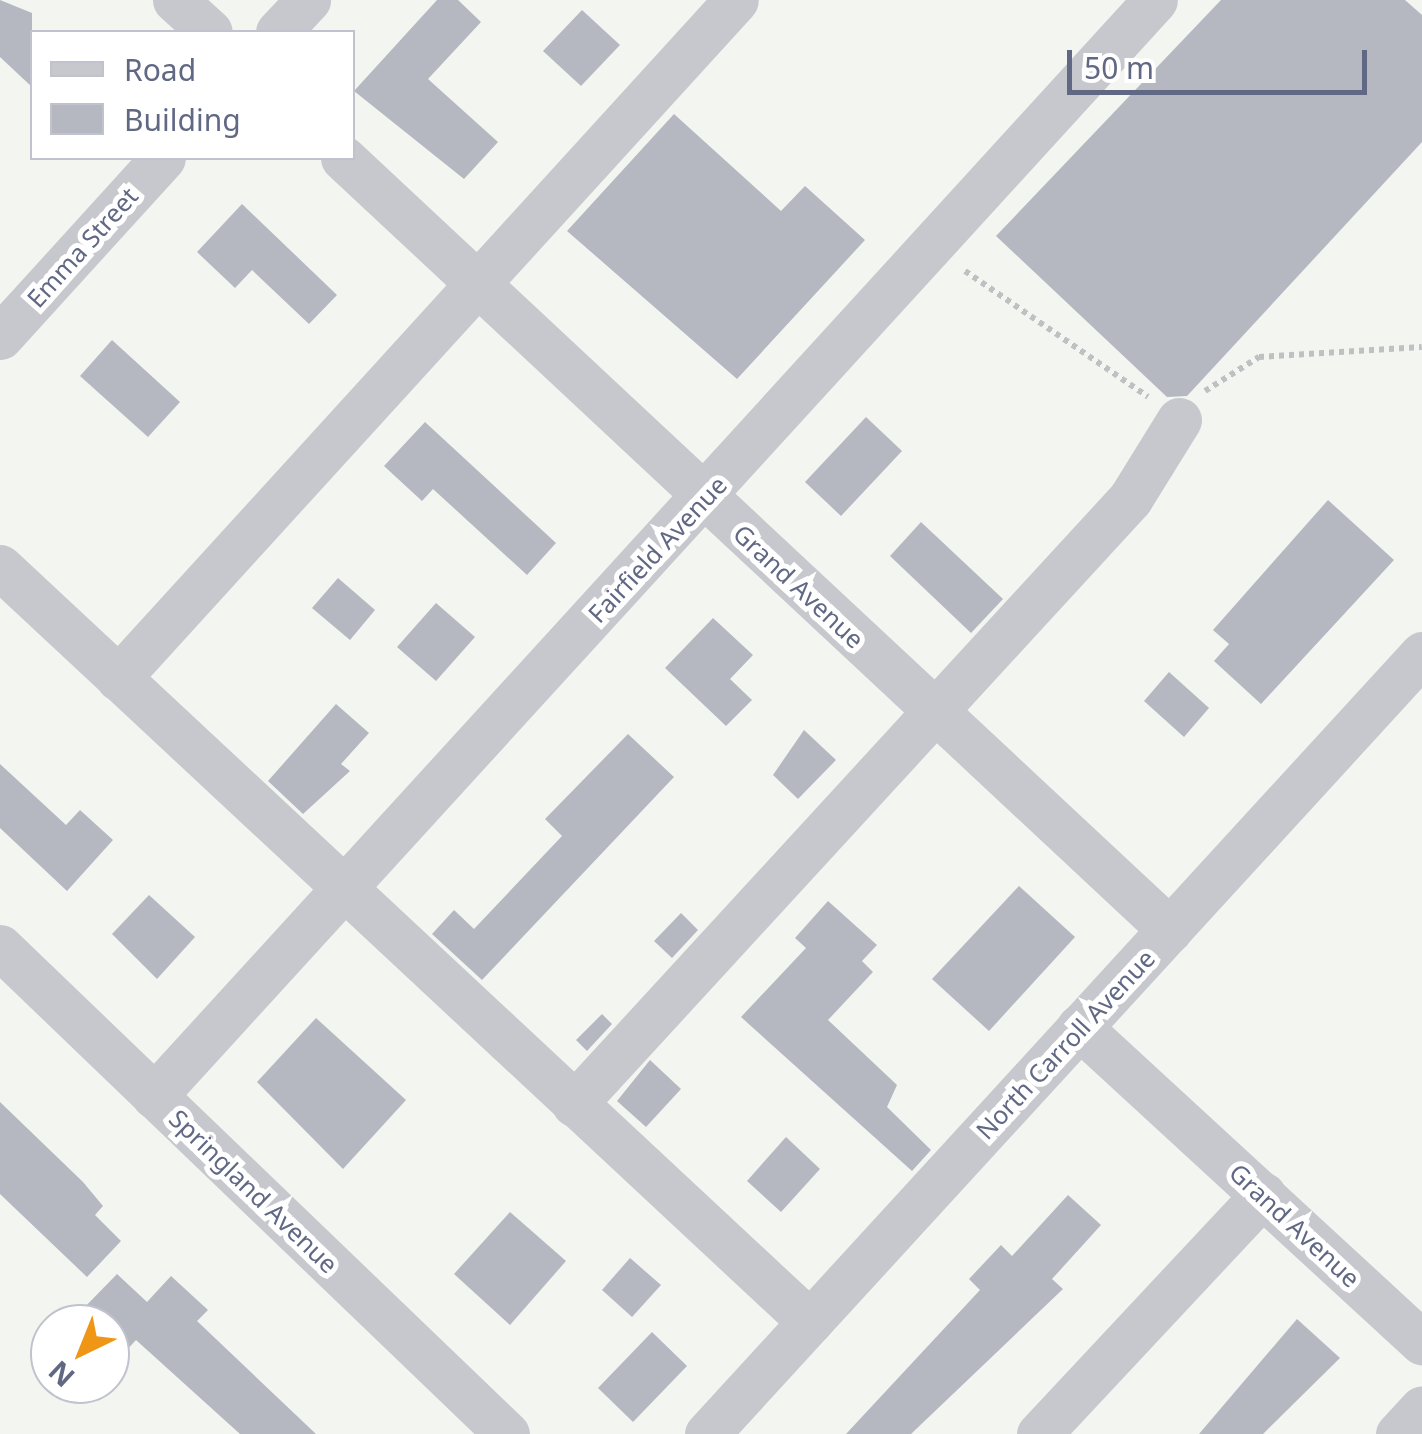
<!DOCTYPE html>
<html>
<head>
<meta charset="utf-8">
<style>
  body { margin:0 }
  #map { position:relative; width:1422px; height:1434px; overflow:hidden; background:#f3f5f0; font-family:"Noto Sans",sans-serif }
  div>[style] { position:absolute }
  .building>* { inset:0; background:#b5b8c0 }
  .path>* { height:6px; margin-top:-3px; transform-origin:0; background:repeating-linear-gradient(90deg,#c0c0c3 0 5px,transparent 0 10px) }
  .minor>* { height:45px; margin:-22.5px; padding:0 22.5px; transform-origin:22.5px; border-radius:22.5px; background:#c7c8cd }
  span { translate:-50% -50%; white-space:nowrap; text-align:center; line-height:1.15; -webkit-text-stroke:10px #fff; paint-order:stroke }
  .street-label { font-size:25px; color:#616884 }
  .legend { position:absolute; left:30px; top:30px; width:325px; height:130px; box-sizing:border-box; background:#fff; border:2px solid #c0c3ce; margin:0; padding:12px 18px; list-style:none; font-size:30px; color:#616884 }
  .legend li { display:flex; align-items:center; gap:20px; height:50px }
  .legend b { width:50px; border:2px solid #c0c3ce }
  .north { position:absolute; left:30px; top:1304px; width:100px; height:100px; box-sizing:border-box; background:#fff; border:2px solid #c0c3ce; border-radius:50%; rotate:223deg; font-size:28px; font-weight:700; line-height:40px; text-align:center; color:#616884 }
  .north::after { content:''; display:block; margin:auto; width:35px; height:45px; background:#f09616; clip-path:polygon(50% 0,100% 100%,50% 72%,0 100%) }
  .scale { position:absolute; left:1067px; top:50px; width:300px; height:45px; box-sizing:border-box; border:5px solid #616884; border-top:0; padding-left:12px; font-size:30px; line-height:35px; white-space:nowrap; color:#616884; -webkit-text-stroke:8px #fff; paint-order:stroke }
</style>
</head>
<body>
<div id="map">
  <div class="building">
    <div style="clip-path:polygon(0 0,32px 13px,32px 87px,0 57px)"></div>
    <div style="clip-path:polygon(437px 0,458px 0,481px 22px,428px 79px,498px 142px,464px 179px,354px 91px)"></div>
    <div style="clip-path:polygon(1221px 0,1405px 0,1422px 15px,1422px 142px,1187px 396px,1167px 397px,996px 236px)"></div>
    <div style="clip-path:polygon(582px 10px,620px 45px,581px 86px,543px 51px)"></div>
    <div style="clip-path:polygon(674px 114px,781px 211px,805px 186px,865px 240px,737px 379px,567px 231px)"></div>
    <div style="clip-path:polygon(242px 204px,337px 295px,309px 324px,252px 270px,235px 288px,197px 252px)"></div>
    <div style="clip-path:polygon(112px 340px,180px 402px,148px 437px,80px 376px)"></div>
    <div style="clip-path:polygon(866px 417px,902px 451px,841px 516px,805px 482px)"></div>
    <div style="clip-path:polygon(425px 422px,556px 543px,527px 575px,433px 489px,422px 501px,384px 466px)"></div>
    <div style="clip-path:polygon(1328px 500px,1394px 560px,1261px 704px,1214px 661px,1229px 644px,1213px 630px)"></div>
    <div style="clip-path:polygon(921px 522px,1003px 599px,971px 633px,890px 556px)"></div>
    <div style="clip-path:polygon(338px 578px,375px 610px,350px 640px,312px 608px)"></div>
    <div style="clip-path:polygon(436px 603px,475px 637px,436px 681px,397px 647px)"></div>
    <div style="clip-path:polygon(713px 618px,753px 655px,730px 679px,752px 700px,726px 726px,665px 668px)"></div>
    <div style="clip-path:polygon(1169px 672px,1209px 708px,1184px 737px,1144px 701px)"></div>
    <div style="clip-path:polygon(336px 704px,369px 733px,341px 764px,350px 771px,303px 814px,268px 781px)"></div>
    <div style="clip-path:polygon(804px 730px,836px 760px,798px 799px,773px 775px)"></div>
    <div style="clip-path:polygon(628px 734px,674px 777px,482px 980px,432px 934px,454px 910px,474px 929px,562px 836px,545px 819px)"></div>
    <div style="clip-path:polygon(0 764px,66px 825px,80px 810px,113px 840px,67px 891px,0 828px)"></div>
    <div style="clip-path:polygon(1019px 886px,1075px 937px,989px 1031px,932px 979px)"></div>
    <div style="clip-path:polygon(149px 895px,195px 937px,157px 979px,112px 934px)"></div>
    <div style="clip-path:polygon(828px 901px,877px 945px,862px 961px,873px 972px,828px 1020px,897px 1085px,887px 1107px,931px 1150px,912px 1171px,741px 1017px,806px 948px,795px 938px)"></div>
    <div style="clip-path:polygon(681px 913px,698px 930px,672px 958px,654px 941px)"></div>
    <div style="clip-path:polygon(602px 1014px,612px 1024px,587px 1051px,576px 1040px)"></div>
    <div style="clip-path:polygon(316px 1018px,406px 1100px,343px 1169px,257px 1082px)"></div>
    <div style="clip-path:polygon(650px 1060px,681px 1089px,646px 1127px,617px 1101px)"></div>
    <div style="clip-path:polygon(0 1102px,83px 1182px,103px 1206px,95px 1215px,121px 1241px,87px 1277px,0 1194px)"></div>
    <div style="clip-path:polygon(786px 1137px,820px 1169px,781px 1212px,747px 1181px)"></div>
    <div style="clip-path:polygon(1068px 1195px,1101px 1225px,1052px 1279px,1063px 1289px,911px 1434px,846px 1434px,980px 1290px,969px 1279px,1001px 1245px,1012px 1256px)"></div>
    <div style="clip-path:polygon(510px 1212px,566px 1261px,510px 1325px,454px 1274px)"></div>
    <div style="clip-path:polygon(630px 1258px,661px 1285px,632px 1317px,602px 1290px)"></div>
    <div style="clip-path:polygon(117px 1274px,147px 1302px,171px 1276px,208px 1310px,197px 1321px,316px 1434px,240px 1434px,136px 1340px,123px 1354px,110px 1324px,80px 1312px)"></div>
    <div style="clip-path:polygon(1297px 1319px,1340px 1358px,1263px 1434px,1199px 1434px)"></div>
    <div style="clip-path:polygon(652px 1332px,687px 1366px,633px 1422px,598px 1388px)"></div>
  </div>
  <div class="path">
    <div style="left:965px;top:271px;width:222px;rotate:34.5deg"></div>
    <div style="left:1205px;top:391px;width:64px;rotate:-32.2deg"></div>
    <div style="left:1259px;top:357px;width:163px;rotate:-3.5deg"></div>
  </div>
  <div class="minor">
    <div style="left:175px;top:0;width:47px;rotate:42.4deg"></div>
    <div style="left:278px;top:32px;width:44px;rotate:-46.8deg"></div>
    <div style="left:343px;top:158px;width:1131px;rotate:43.03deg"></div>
    <div style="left:0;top:337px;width:242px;rotate:-47.7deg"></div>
    <div style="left:0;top:567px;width:1107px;rotate:42.99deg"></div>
    <div style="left:118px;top:678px;width:917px;rotate:-47.65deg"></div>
    <div style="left:0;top:947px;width:703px;rotate:43.85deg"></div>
    <div style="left:1079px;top:1027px;width:466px;rotate:42.6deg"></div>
    <div style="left:154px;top:1096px;width:1484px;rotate:-47.59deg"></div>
    <div style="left:574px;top:1104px;width:822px;rotate:-47.42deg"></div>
    <div style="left:1130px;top:499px;width:93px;rotate:-58.2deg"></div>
    <div style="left:707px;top:1434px;width:1058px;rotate:-47.49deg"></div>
    <div style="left:1039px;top:1434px;width:328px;rotate:-46.9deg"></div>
    <div style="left:1398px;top:1434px;width:35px;rotate:-47deg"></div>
  </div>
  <div class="street-label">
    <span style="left:82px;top:247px;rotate:-48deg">Emma Street</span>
    <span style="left:657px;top:549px;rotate:-47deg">Fairfield Avenue</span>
    <span style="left:799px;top:586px;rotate:43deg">Grand Avenue</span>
    <span style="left:1065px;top:1044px;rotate:-47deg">North Carroll Avenue</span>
    <span style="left:254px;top:1191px;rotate:44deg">Springland Avenue</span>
    <span style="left:1295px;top:1225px;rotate:43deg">Grand Avenue</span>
  </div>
  <ul class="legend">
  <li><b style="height:12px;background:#c7c8cd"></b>Road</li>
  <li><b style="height:28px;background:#b5b8c0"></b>Building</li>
  </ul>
  <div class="north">N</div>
  <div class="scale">50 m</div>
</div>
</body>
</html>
